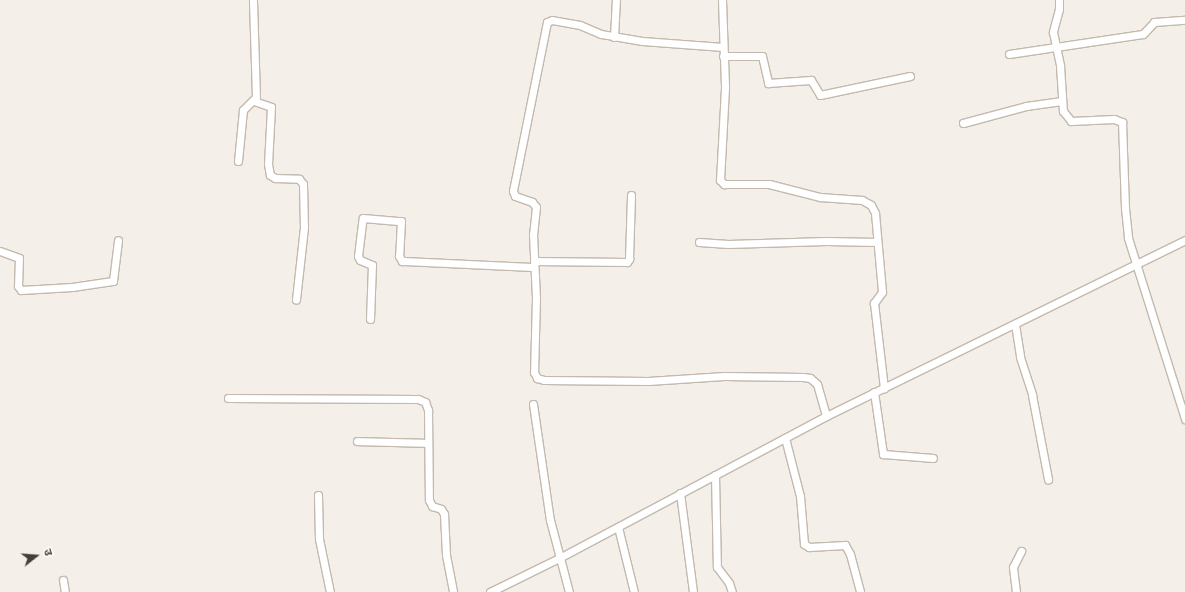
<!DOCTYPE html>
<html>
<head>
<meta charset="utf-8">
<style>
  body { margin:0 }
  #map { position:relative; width:1185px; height:592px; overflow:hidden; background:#f4efe8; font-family:"Alegreya Sans","Noto Sans Devanagari",sans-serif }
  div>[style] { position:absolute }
  .roads { filter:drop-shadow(1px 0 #c3b9ae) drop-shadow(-1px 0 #c3b9ae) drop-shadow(0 1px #c3b9ae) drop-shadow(0 -1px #c3b9ae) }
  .street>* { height:7px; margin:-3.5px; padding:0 3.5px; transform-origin:3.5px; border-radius:3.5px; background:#fff }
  span { translate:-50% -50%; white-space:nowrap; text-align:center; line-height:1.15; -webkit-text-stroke:3px #fff; paint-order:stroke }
  .north { position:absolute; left:16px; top:536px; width:40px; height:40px; -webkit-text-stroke:3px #fff; paint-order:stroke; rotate:73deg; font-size:11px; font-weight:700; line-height:16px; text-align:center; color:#473f37 }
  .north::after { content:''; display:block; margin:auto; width:14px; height:18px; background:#473f37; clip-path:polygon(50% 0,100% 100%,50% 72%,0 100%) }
</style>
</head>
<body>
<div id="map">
  <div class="roads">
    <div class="street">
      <div style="left:722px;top:0;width:88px;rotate:88deg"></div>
      <div style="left:725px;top:88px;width:92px;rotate:93.1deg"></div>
      <div style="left:720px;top:180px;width:6px;rotate:45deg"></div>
      <div style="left:724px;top:184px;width:45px"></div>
      <div style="left:769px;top:184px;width:53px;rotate:14.3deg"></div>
      <div style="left:820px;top:197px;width:42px;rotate:4.1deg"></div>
      <div style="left:862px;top:200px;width:10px;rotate:29deg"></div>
      <div style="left:871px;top:205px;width:9px;rotate:63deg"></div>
      <div style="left:875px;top:213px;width:79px;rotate:84.9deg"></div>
      <div style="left:882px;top:292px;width:14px;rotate:126deg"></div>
      <div style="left:874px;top:303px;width:86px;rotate:83.3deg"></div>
      <div style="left:1059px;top:0;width:9px;rotate:90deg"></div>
      <div style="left:1059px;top:9px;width:24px;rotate:105deg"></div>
      <div style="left:1053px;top:32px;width:35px;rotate:78deg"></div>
      <div style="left:1060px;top:66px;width:45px;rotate:86.2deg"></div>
      <div style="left:1063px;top:111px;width:13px;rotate:51deg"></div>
      <div style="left:1071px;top:121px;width:43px;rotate:-2.7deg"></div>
      <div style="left:1114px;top:119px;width:9px;rotate:21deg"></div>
      <div style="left:1122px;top:122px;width:86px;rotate:88deg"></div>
      <div style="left:1125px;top:208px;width:30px;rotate:84deg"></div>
      <div style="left:1128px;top:238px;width:190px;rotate:72.5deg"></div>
      <div style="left:614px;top:37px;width:37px;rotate:-87deg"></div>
      <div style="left:723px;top:47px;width:81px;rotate:-175.8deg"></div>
      <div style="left:642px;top:41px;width:42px;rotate:-170.3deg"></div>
      <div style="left:601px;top:34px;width:23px;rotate:-157deg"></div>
      <div style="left:580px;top:25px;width:28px;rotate:-170deg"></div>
      <div style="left:552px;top:20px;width:5px;rotate:158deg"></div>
      <div style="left:547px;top:22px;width:172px;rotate:101.4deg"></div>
      <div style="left:513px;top:191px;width:5px;rotate:68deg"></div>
      <div style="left:515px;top:196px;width:18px;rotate:19deg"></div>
      <div style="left:532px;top:202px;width:6px;rotate:51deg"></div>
      <div style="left:536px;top:207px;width:27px;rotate:96deg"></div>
      <div style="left:533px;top:234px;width:64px;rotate:87.3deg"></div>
      <div style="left:536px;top:298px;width:74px;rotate:91.5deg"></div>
      <div style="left:534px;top:372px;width:7px;rotate:63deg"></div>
      <div style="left:537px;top:378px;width:7px;rotate:16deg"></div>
      <div style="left:544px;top:380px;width:104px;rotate:0.6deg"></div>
      <div style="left:648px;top:381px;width:76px;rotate:-3.8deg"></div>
      <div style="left:724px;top:376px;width:79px;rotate:0.7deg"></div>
      <div style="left:803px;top:377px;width:7px;rotate:8deg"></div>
      <div style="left:810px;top:378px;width:9px;rotate:41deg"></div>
      <div style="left:817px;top:384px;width:33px;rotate:74deg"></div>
      <div style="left:1009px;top:54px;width:135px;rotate:-8.5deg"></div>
      <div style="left:1143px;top:34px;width:16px;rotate:-47deg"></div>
      <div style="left:1154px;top:22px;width:31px;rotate:-4deg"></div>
      <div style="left:723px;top:56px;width:39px"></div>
      <div style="left:762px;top:56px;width:28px;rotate:77deg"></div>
      <div style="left:768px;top:83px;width:43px;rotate:-4deg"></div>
      <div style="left:811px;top:80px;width:17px;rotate:59deg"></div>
      <div style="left:820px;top:95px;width:92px;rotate:-11.9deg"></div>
      <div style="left:254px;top:101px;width:18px;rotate:19deg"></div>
      <div style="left:271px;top:107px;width:57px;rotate:93deg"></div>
      <div style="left:268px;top:164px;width:11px;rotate:80deg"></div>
      <div style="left:270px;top:175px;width:6px;rotate:31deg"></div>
      <div style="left:275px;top:178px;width:24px;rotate:2deg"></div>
      <div style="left:299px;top:179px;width:6px;rotate:51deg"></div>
      <div style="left:303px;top:184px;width:43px;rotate:88.7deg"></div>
      <div style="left:304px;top:227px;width:73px;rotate:96.3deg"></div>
      <div style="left:963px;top:123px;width:65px;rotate:-15.1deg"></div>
      <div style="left:1026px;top:106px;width:36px;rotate:-8deg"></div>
      <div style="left:238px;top:161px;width:51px;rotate:-84.4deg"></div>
      <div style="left:243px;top:110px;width:18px;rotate:-45deg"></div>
      <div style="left:256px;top:97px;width:97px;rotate:-91.8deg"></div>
      <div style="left:699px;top:242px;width:29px;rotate:4deg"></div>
      <div style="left:728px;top:244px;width:98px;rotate:-1.8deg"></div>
      <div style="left:826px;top:241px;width:51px;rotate:1.1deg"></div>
      <div style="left:0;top:251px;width:20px;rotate:20deg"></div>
      <div style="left:19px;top:258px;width:28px;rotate:92deg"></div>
      <div style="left:18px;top:286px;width:5px;rotate:53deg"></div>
      <div style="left:21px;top:290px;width:51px;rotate:-3.4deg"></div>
      <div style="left:72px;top:287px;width:41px;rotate:-8.3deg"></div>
      <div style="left:113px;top:281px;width:41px;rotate:-83deg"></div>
      <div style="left:534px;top:261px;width:93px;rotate:0.6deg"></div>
      <div style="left:627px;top:262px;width:4px;rotate:-56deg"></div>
      <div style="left:629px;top:259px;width:64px;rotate:-88.2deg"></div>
      <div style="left:370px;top:319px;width:54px;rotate:-87.9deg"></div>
      <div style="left:372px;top:265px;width:13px;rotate:-157deg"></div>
      <div style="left:360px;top:260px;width:4px;rotate:-117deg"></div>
      <div style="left:358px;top:256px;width:38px;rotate:-83deg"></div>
      <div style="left:363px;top:218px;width:38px;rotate:5deg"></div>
      <div style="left:401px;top:221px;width:35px;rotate:93deg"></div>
      <div style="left:399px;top:256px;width:6px;rotate:59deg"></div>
      <div style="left:402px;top:261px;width:132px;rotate:2.6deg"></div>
      <div style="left:1015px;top:324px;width:33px;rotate:81deg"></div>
      <div style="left:1020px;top:357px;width:40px;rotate:72deg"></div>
      <div style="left:1032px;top:395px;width:86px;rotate:79.2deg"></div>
      <div style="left:874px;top:392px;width:63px;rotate:81.7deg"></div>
      <div style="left:883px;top:454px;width:50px;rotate:4.6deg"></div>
      <div style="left:228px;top:398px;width:190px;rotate:0.3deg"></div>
      <div style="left:418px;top:399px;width:8px;rotate:23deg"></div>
      <div style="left:425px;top:402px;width:9px;rotate:69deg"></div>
      <div style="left:428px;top:410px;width:90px;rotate:89.4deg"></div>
      <div style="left:429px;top:500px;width:7px;rotate:63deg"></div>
      <div style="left:432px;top:506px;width:9px;rotate:18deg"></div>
      <div style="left:441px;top:509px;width:6px;rotate:59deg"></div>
      <div style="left:444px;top:514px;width:41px;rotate:87.2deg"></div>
      <div style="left:446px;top:555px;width:38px;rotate:79deg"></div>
      <div style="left:533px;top:404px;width:117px;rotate:81.7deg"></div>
      <div style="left:550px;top:520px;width:74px;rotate:75.2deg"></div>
      <div style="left:785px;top:438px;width:60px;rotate:75.5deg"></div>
      <div style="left:800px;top:496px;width:48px;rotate:85.2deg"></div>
      <div style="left:804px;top:544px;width:6px;rotate:31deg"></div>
      <div style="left:809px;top:547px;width:36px;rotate:-3deg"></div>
      <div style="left:845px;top:545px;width:10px;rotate:61deg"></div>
      <div style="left:850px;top:554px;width:39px;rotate:75deg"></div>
      <div style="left:357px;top:441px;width:71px;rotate:1.6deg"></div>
      <div style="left:715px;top:475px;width:92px;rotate:88.8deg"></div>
      <div style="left:717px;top:567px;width:20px;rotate:53deg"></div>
      <div style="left:729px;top:583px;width:9px;rotate:72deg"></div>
      <div style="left:680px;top:493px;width:100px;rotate:82.5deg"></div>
      <div style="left:318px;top:495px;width:44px;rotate:88.7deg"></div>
      <div style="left:319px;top:539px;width:54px;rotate:78.3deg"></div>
      <div style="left:618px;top:527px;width:67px;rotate:76.2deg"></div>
      <div style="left:63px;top:580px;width:12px;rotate:81deg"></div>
      <div style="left:490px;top:592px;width:79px;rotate:-26.2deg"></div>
      <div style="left:561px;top:557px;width:300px;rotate:-28deg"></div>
      <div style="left:826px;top:416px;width:400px;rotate:-26.1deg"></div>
      <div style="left:1016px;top:592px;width:25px;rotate:-97deg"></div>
      <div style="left:1013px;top:567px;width:18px;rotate:-63deg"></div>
    </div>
  </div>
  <div class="north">उ</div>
</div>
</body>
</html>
